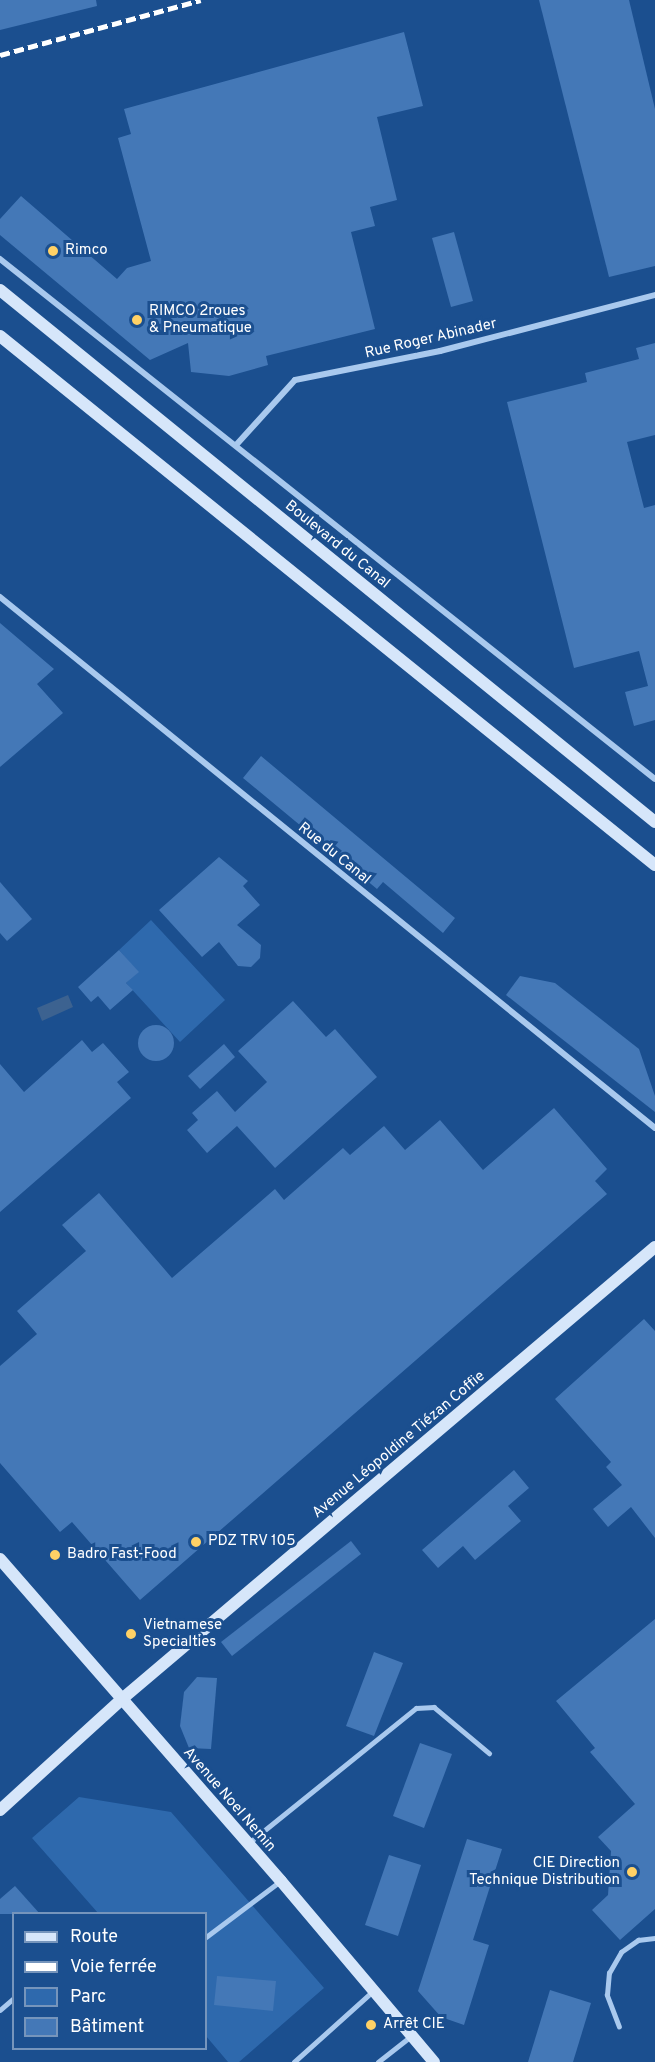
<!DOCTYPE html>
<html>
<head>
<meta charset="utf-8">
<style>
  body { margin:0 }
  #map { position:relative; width:655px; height:2062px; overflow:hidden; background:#1b4f8f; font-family:Overpass,sans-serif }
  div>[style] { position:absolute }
  .green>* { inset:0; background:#2e69ad }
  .water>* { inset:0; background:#3c6290 }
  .building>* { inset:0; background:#4478b7 }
  .round { border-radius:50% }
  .lane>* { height:4.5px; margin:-2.25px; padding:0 2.25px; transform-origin:2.25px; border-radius:2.25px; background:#a9c9ee }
  .street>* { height:6px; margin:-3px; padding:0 3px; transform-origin:3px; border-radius:3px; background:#a9c9ee }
  .secondary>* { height:12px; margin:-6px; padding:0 6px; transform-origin:6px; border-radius:6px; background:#d6e6fa }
  .rail>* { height:4.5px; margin-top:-2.25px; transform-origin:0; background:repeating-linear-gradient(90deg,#fff 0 10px,transparent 0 14.5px) }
  .dots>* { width:16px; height:16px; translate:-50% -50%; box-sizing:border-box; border:3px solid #1b4f8f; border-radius:50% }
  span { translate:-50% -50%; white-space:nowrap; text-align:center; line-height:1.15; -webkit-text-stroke:6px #1b4f8f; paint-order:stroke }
  .poi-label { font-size:15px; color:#fff }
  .left { translate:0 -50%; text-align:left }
  .right { translate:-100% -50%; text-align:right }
  .street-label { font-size:15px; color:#fff }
  .legend { position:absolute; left:12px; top:1912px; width:195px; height:138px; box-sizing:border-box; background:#1b4f8f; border:2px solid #7695bc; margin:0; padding:8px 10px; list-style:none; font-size:18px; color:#fff }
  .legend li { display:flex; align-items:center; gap:12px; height:30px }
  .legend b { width:30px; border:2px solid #7695bc }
</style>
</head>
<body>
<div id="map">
  <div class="green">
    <div style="clip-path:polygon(151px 920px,225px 1000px,180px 1042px,126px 983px,138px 972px,119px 950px)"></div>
    <div style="clip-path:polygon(79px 1797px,171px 1812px,324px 1988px,239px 2062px,228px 2062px,206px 2036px,206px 1914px,98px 1913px,32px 1838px)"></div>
  </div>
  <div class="water">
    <div style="clip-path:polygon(68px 995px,73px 1007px,42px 1021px,37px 1008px)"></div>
  </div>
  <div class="building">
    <div style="clip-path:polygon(0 0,96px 0,97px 6px,0 30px)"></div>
    <div style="clip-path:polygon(539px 0,629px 0,655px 109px,655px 266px,609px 277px)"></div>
    <div style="clip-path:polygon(404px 32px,423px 106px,377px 117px,397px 200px,370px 207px,375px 226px,351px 232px,375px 329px,266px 356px,268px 365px,229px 376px,191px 372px,188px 343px,150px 360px,0 235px,0 219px,21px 196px,117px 279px,127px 268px,151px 261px,118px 138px,131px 134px,124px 109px)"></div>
    <div style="clip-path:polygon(454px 232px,473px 301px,451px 307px,432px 238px)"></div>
    <div style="clip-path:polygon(655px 343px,655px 435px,627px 442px,644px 508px,655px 505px,655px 720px,634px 726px,625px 692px,648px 686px,639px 651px,574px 668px,507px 402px,587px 382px,585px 373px,639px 359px,636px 348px)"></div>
    <div style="clip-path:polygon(0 623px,54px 669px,37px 684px,63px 713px,0 767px)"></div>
    <div style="clip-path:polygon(261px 756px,455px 918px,443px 933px,383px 882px,377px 889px,243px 778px)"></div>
    <div style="clip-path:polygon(219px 857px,248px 881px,243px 886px,260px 905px,237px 925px,261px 945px,260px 958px,251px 967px,238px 966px,219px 942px,202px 957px,159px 910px)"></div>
    <div style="clip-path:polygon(0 882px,32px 919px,7px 941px,0 933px)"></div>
    <div style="clip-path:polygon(119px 950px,139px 972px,126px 983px,133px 990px,110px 1010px,98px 996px,91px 1002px,78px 987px)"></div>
    <div style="clip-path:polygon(520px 976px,555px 983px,639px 1049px,655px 1096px,655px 1112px,506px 995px)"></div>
    <div style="clip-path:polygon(293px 1001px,326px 1037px,335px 1029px,377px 1077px,275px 1168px,237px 1126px,207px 1153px,187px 1130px,198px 1120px,192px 1113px,217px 1091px,235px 1112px,267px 1082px,238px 1051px)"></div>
    <div class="round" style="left:138px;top:1025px;width:36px;height:36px"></div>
    <div style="clip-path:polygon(82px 1040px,92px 1052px,103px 1043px,129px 1072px,117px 1082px,131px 1098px,0 1212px,0 1064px,24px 1092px)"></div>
    <div style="clip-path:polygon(224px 1044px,235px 1057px,200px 1089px,188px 1076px)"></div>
    <div style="clip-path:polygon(554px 1108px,607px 1169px,595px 1181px,607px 1194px,140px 1600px,72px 1522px,60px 1532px,0 1463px,0 1366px,37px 1334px,17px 1311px,86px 1251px,62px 1225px,99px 1193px,172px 1278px,275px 1189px,284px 1200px,343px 1148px,350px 1155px,384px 1126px,405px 1150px,440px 1120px,483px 1170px)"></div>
    <div style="clip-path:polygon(644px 1319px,655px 1331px,655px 1538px,631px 1507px,608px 1527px,593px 1509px,622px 1485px,606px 1467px,611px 1462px,555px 1399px)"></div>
    <div style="clip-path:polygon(514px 1470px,529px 1488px,508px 1506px,521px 1521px,475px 1560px,463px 1546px,438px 1568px,422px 1550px)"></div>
    <div style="clip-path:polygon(351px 1541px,361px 1554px,232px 1656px,221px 1642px)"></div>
    <div style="clip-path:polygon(655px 1619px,655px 1909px,620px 1940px,592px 1910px,608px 1895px,611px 1851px,598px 1837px,635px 1804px,590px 1752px,595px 1748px,556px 1701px)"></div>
    <div style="clip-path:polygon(374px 1652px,403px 1663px,374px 1736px,346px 1726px)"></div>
    <div style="clip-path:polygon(197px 1677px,217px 1678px,211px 1749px,189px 1748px,180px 1726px,184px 1692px)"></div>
    <div style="clip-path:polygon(420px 1743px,452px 1754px,424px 1828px,393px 1816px)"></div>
    <div style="clip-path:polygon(467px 1839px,502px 1849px,473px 1940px,489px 1945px,464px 2025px,441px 2017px,418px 1991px)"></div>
    <div style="clip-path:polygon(389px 1855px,421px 1865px,398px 1936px,365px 1925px)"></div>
    <div style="clip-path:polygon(15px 1886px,40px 1914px,0 1914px,0 1899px)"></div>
    <div style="clip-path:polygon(217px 1976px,276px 1981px,273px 2011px,214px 2005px)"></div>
    <div style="clip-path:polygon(550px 1990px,591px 2003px,573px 2062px,528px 2062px)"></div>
  </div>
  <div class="lane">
    <div style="left:250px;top:1842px;width:213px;rotate:-38.9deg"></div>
    <div style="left:416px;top:1708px;width:18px;rotate:-3deg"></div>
    <div style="left:434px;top:1707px;width:72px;rotate:39.9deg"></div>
    <div style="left:206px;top:1937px;width:91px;rotate:-37deg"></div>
    <div style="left:0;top:2010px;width:18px;rotate:-41deg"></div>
    <div style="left:619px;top:2027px;width:34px;rotate:-111deg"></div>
    <div style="left:607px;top:1995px;width:22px;rotate:-85deg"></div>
    <div style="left:609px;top:1973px;width:24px;rotate:-60deg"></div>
    <div style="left:621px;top:1952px;width:21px;rotate:-35deg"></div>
    <div style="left:638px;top:1940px;width:17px;rotate:-7deg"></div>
    <div style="left:294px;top:2062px;width:105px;rotate:-41.9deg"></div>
    <div style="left:378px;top:2062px;width:42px;rotate:-38.2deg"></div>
  </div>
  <div class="street">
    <div style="left:0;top:259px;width:836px;rotate:38.45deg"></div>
    <div style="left:237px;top:444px;width:86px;rotate:-47.8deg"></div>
    <div style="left:295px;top:380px;width:148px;rotate:-11.3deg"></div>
    <div style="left:440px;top:351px;width:222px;rotate:-14.6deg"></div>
    <div style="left:0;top:597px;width:843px;rotate:39.03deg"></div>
  </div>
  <div class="secondary">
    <div style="left:0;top:290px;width:844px;rotate:39.08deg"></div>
    <div style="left:0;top:336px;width:842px;rotate:38.93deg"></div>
    <div style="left:0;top:1559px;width:427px;rotate:48.9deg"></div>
    <div style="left:281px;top:1881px;width:237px;rotate:49.8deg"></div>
    <div style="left:0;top:1810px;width:165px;rotate:-42.3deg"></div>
    <div style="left:122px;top:1699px;width:699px;rotate:-40.3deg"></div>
  </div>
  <div class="rail">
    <div style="left:0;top:55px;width:208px;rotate:-15.3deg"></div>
  </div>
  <div class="dots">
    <div style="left:53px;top:251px;background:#ffd166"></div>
    <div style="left:137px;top:320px;background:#ffd166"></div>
    <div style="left:196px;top:1542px;background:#ffd166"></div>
    <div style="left:55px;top:1555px;background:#ffd166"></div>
    <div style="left:131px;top:1634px;background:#ffd166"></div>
    <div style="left:632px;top:1872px;background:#ffd166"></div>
    <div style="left:371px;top:2025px;background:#ffd166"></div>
  </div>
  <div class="poi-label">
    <span class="left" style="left:65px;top:251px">Rimco</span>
    <span class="left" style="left:149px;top:320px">RIMCO 2roues<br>&amp; Pneumatique</span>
    <span class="left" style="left:208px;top:1542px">PDZ TRV 105</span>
    <span class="left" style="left:67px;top:1555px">Badro Fast-Food</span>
    <span class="left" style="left:143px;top:1634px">Vietnamese<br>Specialties</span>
    <span class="right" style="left:620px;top:1872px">CIE Direction<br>Technique Distribution</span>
    <span class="left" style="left:383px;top:2025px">Arrêt CIE</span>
  </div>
  <div class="street-label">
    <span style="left:431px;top:339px;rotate:-13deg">Rue Roger Abinader</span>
    <span style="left:337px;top:545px;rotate:39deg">Boulevard du Canal</span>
    <span style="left:334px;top:854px;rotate:39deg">Rue du Canal</span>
    <span style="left:399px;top:1445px;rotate:-40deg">Avenue Léopoldine Tiézan Coffie</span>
    <span style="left:229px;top:1800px;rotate:49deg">Avenue Noel Nemin</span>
  </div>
  <ul class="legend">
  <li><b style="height:8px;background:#d6e6fa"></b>Route</li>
  <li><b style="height:8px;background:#fff"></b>Voie ferrée</li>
  <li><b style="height:16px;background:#2e69ad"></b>Parc</li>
  <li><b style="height:16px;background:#4478b7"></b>Bâtiment</li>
  </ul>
</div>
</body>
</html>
